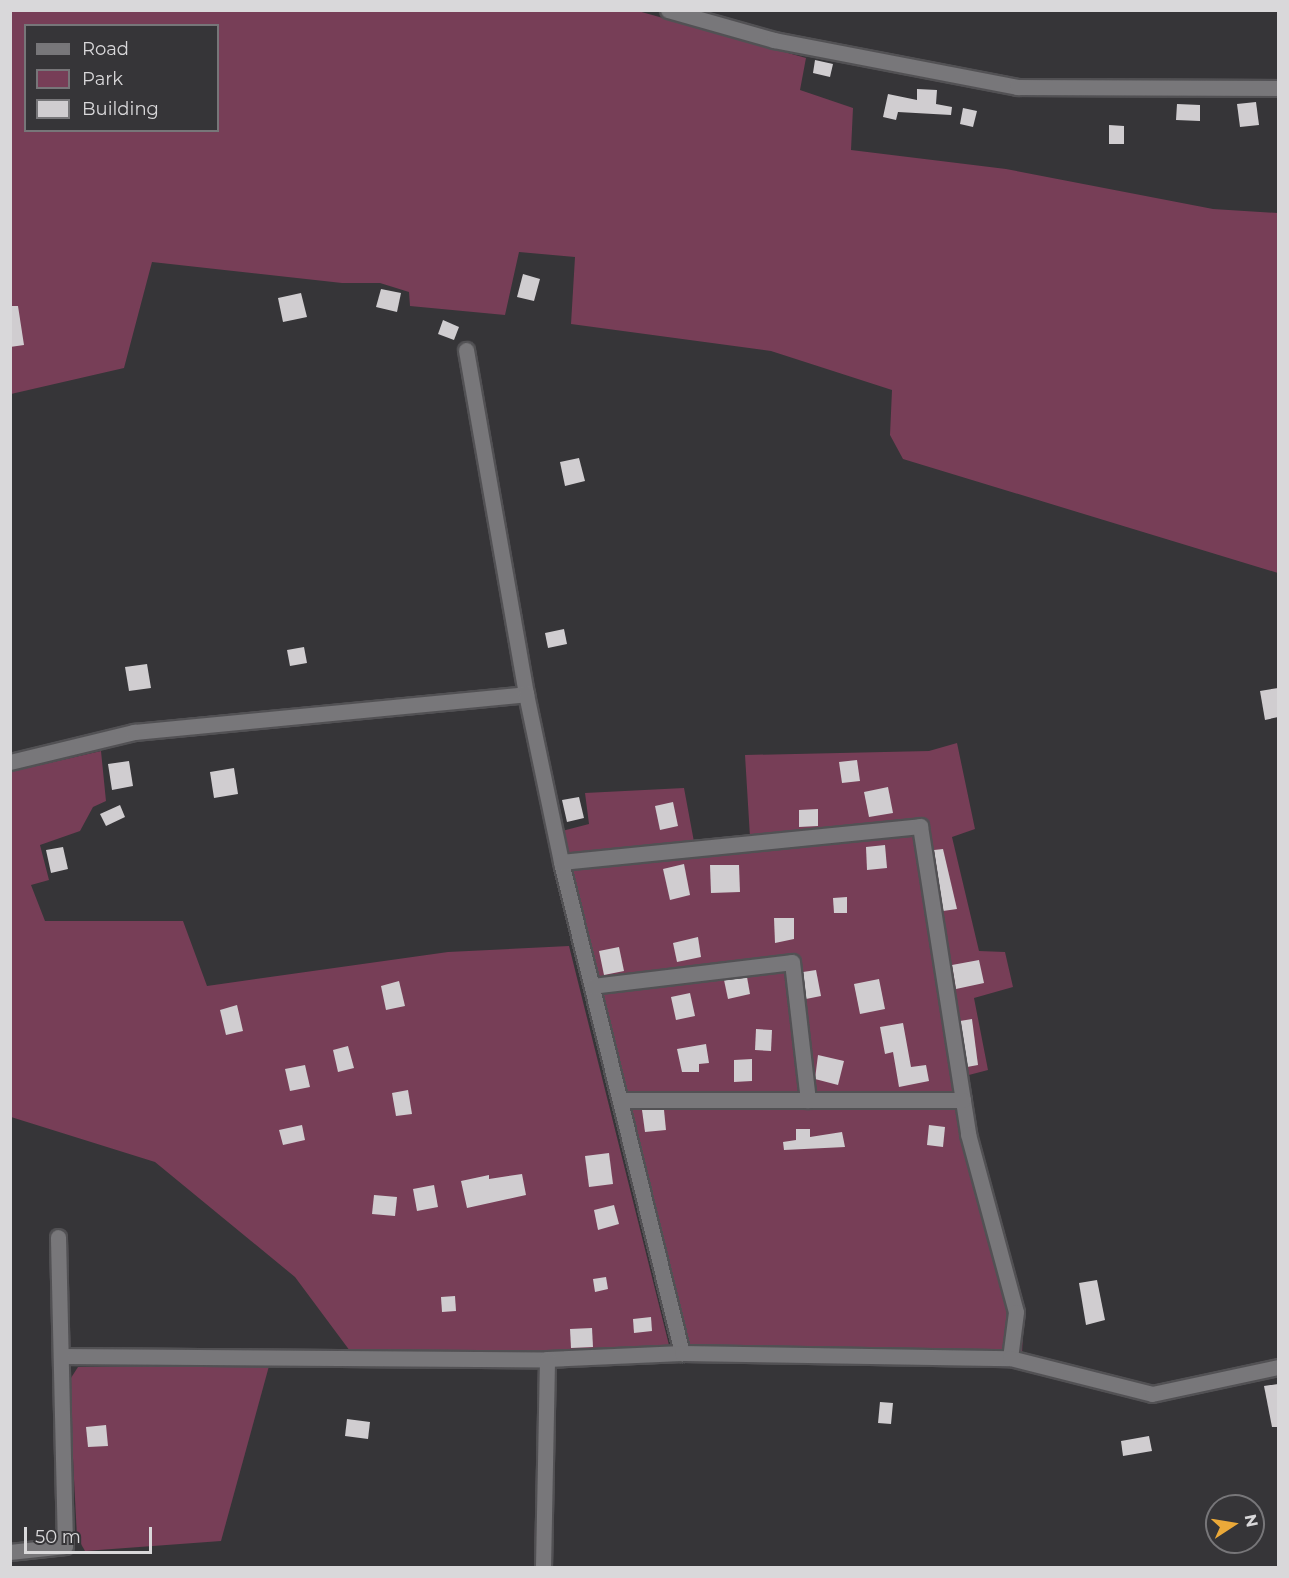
<!DOCTYPE html>
<html>
<head>
<meta charset="utf-8">
<style>
  body { margin:0 }
  #map { position:relative; width:1289px; height:1578px; overflow:hidden; background:#363538; font-family:Montserrat,sans-serif }
  div>[style] { position:absolute }
  .green>* { inset:0; background:#773e57 }
  .building>* { inset:0; background:#d0cdd0 }
  .roads { filter:drop-shadow(2px 0 #525154) drop-shadow(-2px 0 #525154) drop-shadow(0 2px #525154) drop-shadow(0 -2px #525154) }
  .minor>* { height:15px; margin:-7.5px; padding:0 7.5px; transform-origin:7.5px; border-radius:7.5px; background:#78777a }
  span { translate:-50% -50%; white-space:nowrap; text-align:center; line-height:1.15; -webkit-text-stroke:6px #363538; paint-order:stroke }
  .frame { position:absolute; inset:0; border:12px solid #d9d8da; pointer-events:none }
  .legend { position:absolute; left:24px; top:24px; width:195px; height:108px; box-sizing:border-box; background:#363538; border:2px solid #777679; margin:0; padding:8px 10px; list-style:none; font-size:18px; color:#d9d8da }
  .legend li { display:flex; align-items:center; gap:12px; height:30px }
  .legend b { width:30px; border:2px solid #777679 }
  .north { position:absolute; left:1205px; top:1494px; width:60px; height:60px; box-sizing:border-box; background:#363538; border:2px solid #777679; border-radius:50%; rotate:78deg; font-size:16px; font-weight:700; line-height:24px; text-align:center; color:#d9d8da }
  .north::after { content:''; display:block; margin:auto; width:21px; height:27px; background:#eba939; clip-path:polygon(50% 0,100% 100%,50% 72%,0 100%) }
  .scale { position:absolute; left:24px; top:1527px; width:128px; height:27px; box-sizing:border-box; border:3px solid #d9d8da; border-top:0; padding-left:8px; font-size:18px; line-height:21px; white-space:nowrap; color:#d9d8da; -webkit-text-stroke:4px #363538; paint-order:stroke }
</style>
</head>
<body>
<div id="map">
  <div class="green">
    <div style="clip-path:polygon(evenodd,10px 11px,638px 11px,806px 58px,800px 90px,853px 108px,851px 150px,1006px 169px,1213px 209px,1278px 213px,1278px 573px,903px 459px,890px 435px,892px 390px,771px 351px,571px 324px,575px 257px,519px 252px,505px 315px,410px 306px,409px 292px,380px 283px,342px 283px,152px 262px,124px 368px,11px 394px,10px 11px,26px 26px,218px 26px,218px 130px,26px 130px,26px 26px)"></div>
    <div style="clip-path:polygon(957px 743px,975px 829px,952px 837px,979px 951px,1005px 952px,1013px 987px,974px 998px,988px 1070px,965px 1076px,974px 1139px,1024px 1311px,1022px 1354px,689px 1346px,567px 870px,562px 831px,589px 824px,585px 793px,684px 788px,697px 858px,754px 851px,750px 837px,745px 755px,929px 751px)"></div>
    <div style="clip-path:polygon(101px 751px,106px 801px,93px 807px,80px 831px,40px 845px,49px 880px,31px 885px,45px 921px,183px 921px,207px 986px,448px 952px,569px 946px,669px 1345px,588px 1352px,350px 1351px,295px 1277px,155px 1162px,11px 1117px,10px 772px)"></div>
    <div style="clip-path:polygon(269px 1366px,221px 1541px,85px 1551px,77px 1537px,69px 1381px,78px 1367px)"></div>
  </div>
  <div class="building">
    <div style="clip-path:polygon(815px 60px,833px 64px,830px 77px,813px 73px)"></div>
    <div style="clip-path:polygon(917px 89px,937px 90px,936px 104px,952px 107px,951px 115px,898px 112px,896px 120px,883px 117px,888px 94px,917px 100px)"></div>
    <div style="clip-path:polygon(1256px 102px,1259px 125px,1240px 127px,1237px 104px)"></div>
    <div style="clip-path:polygon(1177px 104px,1200px 105px,1200px 121px,1176px 120px)"></div>
    <div style="clip-path:polygon(963px 108px,977px 111px,973px 127px,960px 124px)"></div>
    <div style="clip-path:polygon(1109px 125px,1124px 126px,1124px 144px,1109px 144px)"></div>
    <div style="clip-path:polygon(523px 274px,540px 279px,534px 301px,517px 297px)"></div>
    <div style="clip-path:polygon(381px 289px,401px 293px,397px 312px,376px 307px)"></div>
    <div style="clip-path:polygon(301px 293px,307px 317px,283px 322px,278px 298px)"></div>
    <div style="clip-path:polygon(10px 306px,18px 306px,24px 345px,10px 347px)"></div>
    <div style="clip-path:polygon(443px 320px,459px 327px,454px 340px,438px 334px)"></div>
    <div style="clip-path:polygon(579px 458px,585px 481px,565px 486px,560px 462px)"></div>
    <div style="clip-path:polygon(564px 629px,567px 644px,548px 648px,545px 633px)"></div>
    <div style="clip-path:polygon(304px 647px,307px 663px,290px 666px,287px 650px)"></div>
    <div style="clip-path:polygon(147px 664px,151px 688px,129px 691px,125px 667px)"></div>
    <div style="clip-path:polygon(1278px 688px,1278px 717px,1265px 720px,1260px 691px)"></div>
    <div style="clip-path:polygon(857px 760px,860px 781px,842px 783px,839px 762px)"></div>
    <div style="clip-path:polygon(129px 761px,133px 786px,112px 790px,108px 764px)"></div>
    <div style="clip-path:polygon(234px 768px,238px 794px,214px 798px,210px 772px)"></div>
    <div style="clip-path:polygon(888px 787px,893px 813px,869px 817px,864px 792px)"></div>
    <div style="clip-path:polygon(579px 797px,584px 818px,567px 822px,562px 800px)"></div>
    <div style="clip-path:polygon(673px 802px,678px 826px,660px 830px,655px 806px)"></div>
    <div style="clip-path:polygon(120px 805px,125px 817px,106px 826px,100px 814px)"></div>
    <div style="clip-path:polygon(818px 809px,818px 826px,799px 827px,799px 810px)"></div>
    <div style="clip-path:polygon(885px 845px,887px 868px,867px 870px,866px 847px)"></div>
    <div style="clip-path:polygon(63px 847px,68px 869px,51px 873px,46px 850px)"></div>
    <div style="clip-path:polygon(943px 849px,957px 909px,943px 911px,934px 850px)"></div>
    <div style="clip-path:polygon(684px 864px,690px 895px,670px 900px,663px 869px)"></div>
    <div style="clip-path:polygon(710px 865px,739px 865px,740px 892px,711px 893px)"></div>
    <div style="clip-path:polygon(847px 897px,847px 913px,834px 913px,833px 898px)"></div>
    <div style="clip-path:polygon(774px 918px,794px 918px,794px 939px,775px 943px)"></div>
    <div style="clip-path:polygon(698px 937px,701px 957px,677px 962px,673px 943px)"></div>
    <div style="clip-path:polygon(619px 947px,624px 971px,604px 975px,599px 951px)"></div>
    <div style="clip-path:polygon(979px 960px,984px 983px,956px 989px,952px 965px)"></div>
    <div style="clip-path:polygon(816px 970px,821px 996px,806px 999px,803px 972px)"></div>
    <div style="clip-path:polygon(747px 977px,750px 994px,728px 999px,724px 980px)"></div>
    <div style="clip-path:polygon(879px 979px,885px 1009px,860px 1014px,854px 984px)"></div>
    <div style="clip-path:polygon(399px 981px,405px 1006px,386px 1010px,381px 986px)"></div>
    <div style="clip-path:polygon(690px 993px,695px 1016px,676px 1020px,671px 997px)"></div>
    <div style="clip-path:polygon(237px 1005px,243px 1031px,226px 1035px,220px 1010px)"></div>
    <div style="clip-path:polygon(972px 1019px,978px 1065px,967px 1067px,960px 1021px)"></div>
    <div style="clip-path:polygon(903px 1023px,911px 1067px,926px 1065px,929px 1081px,899px 1087px,893px 1052px,885px 1054px,880px 1027px)"></div>
    <div style="clip-path:polygon(756px 1029px,772px 1030px,771px 1051px,755px 1050px)"></div>
    <div style="clip-path:polygon(706px 1044px,709px 1063px,699px 1064px,699px 1072px,682px 1072px,677px 1049px)"></div>
    <div style="clip-path:polygon(348px 1046px,354px 1068px,338px 1072px,333px 1050px)"></div>
    <div style="clip-path:polygon(818px 1055px,844px 1061px,838px 1085px,815px 1079px)"></div>
    <div style="clip-path:polygon(752px 1059px,752px 1081px,734px 1082px,734px 1060px)"></div>
    <div style="clip-path:polygon(305px 1065px,310px 1087px,290px 1091px,285px 1069px)"></div>
    <div style="clip-path:polygon(408px 1090px,412px 1114px,396px 1116px,392px 1093px)"></div>
    <div style="clip-path:polygon(642px 1110px,664px 1110px,666px 1130px,645px 1132px)"></div>
    <div style="clip-path:polygon(302px 1125px,305px 1140px,283px 1145px,279px 1130px)"></div>
    <div style="clip-path:polygon(929px 1125px,945px 1127px,943px 1147px,927px 1145px)"></div>
    <div style="clip-path:polygon(796px 1129px,810px 1129px,810px 1137px,842px 1132px,845px 1147px,784px 1150px,783px 1142px,796px 1140px)"></div>
    <div style="clip-path:polygon(609px 1153px,613px 1184px,589px 1187px,585px 1156px)"></div>
    <div style="clip-path:polygon(522px 1174px,526px 1195px,467px 1208px,461px 1181px,489px 1175px,489px 1179px)"></div>
    <div style="clip-path:polygon(434px 1185px,438px 1207px,417px 1211px,413px 1189px)"></div>
    <div style="clip-path:polygon(374px 1195px,397px 1197px,395px 1216px,372px 1214px)"></div>
    <div style="clip-path:polygon(614px 1205px,619px 1224px,598px 1230px,594px 1210px)"></div>
    <div style="clip-path:polygon(606px 1277px,608px 1289px,595px 1292px,593px 1279px)"></div>
    <div style="clip-path:polygon(1097px 1280px,1105px 1320px,1086px 1325px,1079px 1283px)"></div>
    <div style="clip-path:polygon(455px 1296px,456px 1311px,442px 1312px,441px 1297px)"></div>
    <div style="clip-path:polygon(651px 1317px,652px 1331px,634px 1333px,633px 1319px)"></div>
    <div style="clip-path:polygon(592px 1328px,593px 1347px,571px 1348px,570px 1329px)"></div>
    <div style="clip-path:polygon(1278px 1384px,1278px 1427px,1272px 1427px,1264px 1386px)"></div>
    <div style="clip-path:polygon(880px 1402px,893px 1403px,891px 1424px,878px 1423px)"></div>
    <div style="clip-path:polygon(347px 1419px,370px 1422px,368px 1439px,345px 1436px)"></div>
    <div style="clip-path:polygon(106px 1425px,108px 1446px,88px 1447px,86px 1427px)"></div>
    <div style="clip-path:polygon(1149px 1436px,1152px 1451px,1123px 1456px,1121px 1441px)"></div>
  </div>
  <div class="roads">
    <div class="minor">
      <div style="left:668px;top:10px;width:110px;rotate:15.8deg"></div>
      <div style="left:774px;top:40px;width:248px;rotate:10.9deg"></div>
      <div style="left:1017px;top:87px;width:261px;rotate:0.2deg"></div>
      <div style="left:466px;top:350px;width:349px;rotate:80.1deg"></div>
      <div style="left:10px;top:762px;width:128px;rotate:-13.6deg"></div>
      <div style="left:134px;top:732px;width:394px;rotate:-5.5deg"></div>
      <div style="left:526px;top:694px;width:172px;rotate:78.2deg"></div>
      <div style="left:561px;top:862px;width:506px;rotate:76.16deg"></div>
      <div style="left:561px;top:862px;width:361px;rotate:-5.7deg"></div>
      <div style="left:920px;top:826px;width:312px;rotate:81.1deg"></div>
      <div style="left:968px;top:1134px;width:184px;rotate:74.9deg"></div>
      <div style="left:1016px;top:1312px;width:46px;rotate:97.4deg"></div>
      <div style="left:592px;top:986px;width:201px;rotate:-6.8deg"></div>
      <div style="left:792px;top:962px;width:139px;rotate:83.4deg"></div>
      <div style="left:620px;top:1100px;width:343px"></div>
      <div style="left:61px;top:1356px;width:486px;rotate:0.4deg"></div>
      <div style="left:547px;top:1359px;width:135px;rotate:-2.5deg"></div>
      <div style="left:682px;top:1353px;width:328px;rotate:0.9deg"></div>
      <div style="left:1010px;top:1358px;width:146px;rotate:14.2deg"></div>
      <div style="left:1152px;top:1394px;width:129px;rotate:-12.1deg"></div>
      <div style="left:10px;top:1552px;width:55px;rotate:-6.2deg"></div>
      <div style="left:65px;top:1546px;width:309px;rotate:-91.3deg"></div>
      <div style="left:543px;top:1568px;width:209px;rotate:-88.9deg"></div>
    </div>
  </div>
  <div class="frame"></div>
  <ul class="legend">
  <li><b style="height:8px;background:#78777a"></b>Road</li>
  <li><b style="height:16px;background:#773e57"></b>Park</li>
  <li><b style="height:16px;background:#d0cdd0"></b>Building</li>
  </ul>
  <div class="north">N</div>
  <div class="scale">50 m</div>
</div>
</body>
</html>
